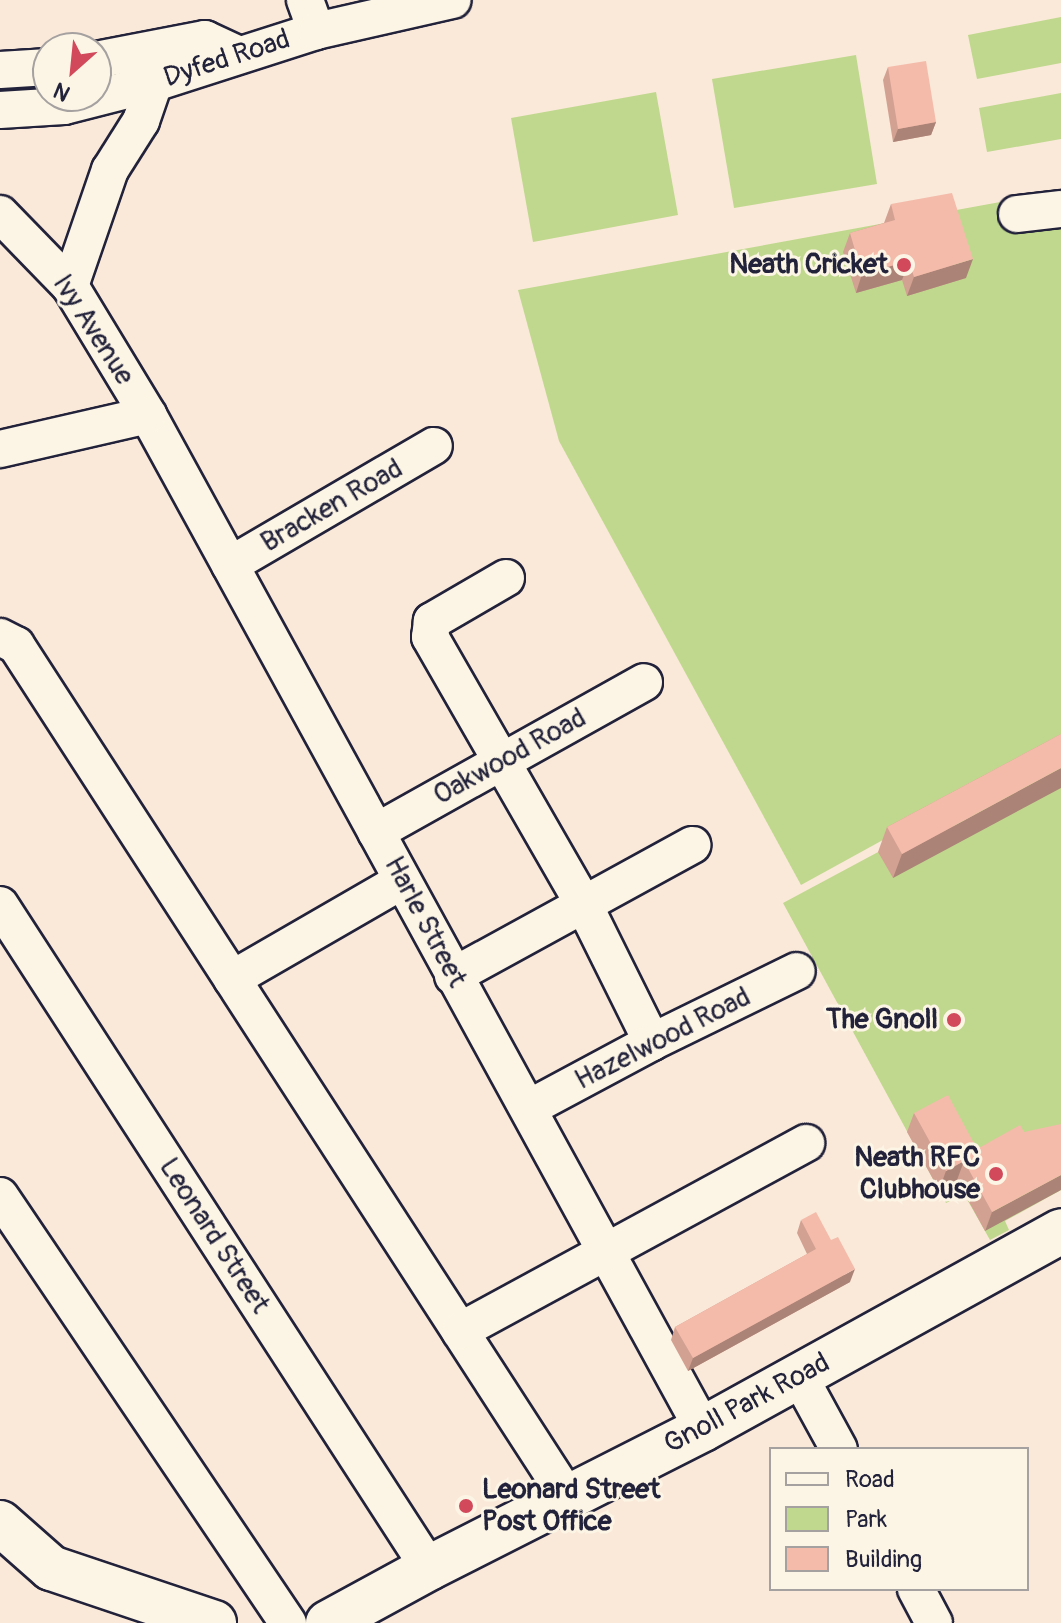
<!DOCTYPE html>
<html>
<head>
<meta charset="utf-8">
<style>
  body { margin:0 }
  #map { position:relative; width:1061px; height:1623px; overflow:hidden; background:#fae9d9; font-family:Pangolin,sans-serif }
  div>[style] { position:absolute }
  .green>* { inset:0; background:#c0d88e }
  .roads { filter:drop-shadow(2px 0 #22223b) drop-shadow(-2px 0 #22223b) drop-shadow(0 2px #22223b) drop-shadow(0 -2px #22223b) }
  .minor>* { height:36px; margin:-18px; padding:0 18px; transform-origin:18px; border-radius:18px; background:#fcf5e5 }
  .major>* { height:44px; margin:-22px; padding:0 22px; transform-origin:22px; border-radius:22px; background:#fcf5e5 }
  .wall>* { inset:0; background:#d2a192 }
  .shaded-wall>* { inset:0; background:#ab8377 }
  .building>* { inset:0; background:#f4bbaa }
  .dots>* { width:22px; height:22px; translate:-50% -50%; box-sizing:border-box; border:4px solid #fcf5e5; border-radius:50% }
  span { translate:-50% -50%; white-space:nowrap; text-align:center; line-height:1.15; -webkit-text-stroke:6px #fcf5e5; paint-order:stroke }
  .street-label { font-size:28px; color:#22223b }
  .poi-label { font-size:28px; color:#22223b; font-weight:700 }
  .right { translate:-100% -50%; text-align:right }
  .left { translate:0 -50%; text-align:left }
  .legend { position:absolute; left:769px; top:1447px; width:260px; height:144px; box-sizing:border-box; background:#fcf5e5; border:2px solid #a5a1a1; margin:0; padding:10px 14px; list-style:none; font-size:24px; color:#22223b }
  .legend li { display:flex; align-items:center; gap:16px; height:40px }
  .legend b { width:40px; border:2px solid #a5a1a1 }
  .north { position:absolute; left:32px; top:32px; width:80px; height:80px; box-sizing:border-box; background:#fcf5e5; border:2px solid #a5a1a1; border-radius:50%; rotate:207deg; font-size:22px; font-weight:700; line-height:32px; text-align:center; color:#22223b }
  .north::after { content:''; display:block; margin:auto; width:28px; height:36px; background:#d1495b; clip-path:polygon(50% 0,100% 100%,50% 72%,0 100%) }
</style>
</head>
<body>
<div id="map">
  <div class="green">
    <div style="clip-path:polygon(1061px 17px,1061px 63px,977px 79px,968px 35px)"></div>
    <div style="clip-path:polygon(856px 55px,877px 184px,734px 208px,712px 79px)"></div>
    <div style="clip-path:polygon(656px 92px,678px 215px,533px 242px,511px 118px)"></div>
    <div style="clip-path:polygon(1061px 93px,1061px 139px,987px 152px,979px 108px)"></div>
    <div style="clip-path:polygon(1061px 191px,1061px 742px,801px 885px,559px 441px,518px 290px)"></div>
    <div style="clip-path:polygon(1061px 754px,1061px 1190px,1005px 1221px,1009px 1230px,990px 1240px,964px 1194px,946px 1203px,783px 903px)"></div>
  </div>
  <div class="roads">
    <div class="minor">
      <div style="left:305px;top:0;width:33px;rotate:70deg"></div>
      <div style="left:96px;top:60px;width:111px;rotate:-10.9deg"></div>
      <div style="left:205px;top:39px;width:38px;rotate:25deg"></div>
      <div style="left:0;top:70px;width:48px;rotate:-3.6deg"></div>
      <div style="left:0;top:110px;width:64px;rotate:-3.6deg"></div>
      <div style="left:64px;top:106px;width:93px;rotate:-14.3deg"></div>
      <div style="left:154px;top:83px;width:170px;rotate:-17.8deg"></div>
      <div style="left:316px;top:31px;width:140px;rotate:-12.8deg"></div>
      <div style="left:0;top:214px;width:100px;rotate:45.8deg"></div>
      <div style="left:70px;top:286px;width:151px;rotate:58.8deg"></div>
      <div style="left:148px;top:415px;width:1156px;rotate:61.31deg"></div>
      <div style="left:1017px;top:214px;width:44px;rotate:-6.5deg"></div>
      <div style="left:70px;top:286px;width:123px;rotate:-71deg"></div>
      <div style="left:110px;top:170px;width:58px;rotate:-57.7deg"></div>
      <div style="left:141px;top:121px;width:40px;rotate:-71.1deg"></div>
      <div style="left:0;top:449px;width:152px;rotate:-12.9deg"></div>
      <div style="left:230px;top:565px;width:236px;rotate:-30.3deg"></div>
      <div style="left:506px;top:578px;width:86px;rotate:149.8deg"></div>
      <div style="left:432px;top:621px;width:16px;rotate:97deg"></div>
      <div style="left:430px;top:637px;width:309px;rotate:60.1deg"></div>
      <div style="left:584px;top:905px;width:153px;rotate:63.6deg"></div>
      <div style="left:0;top:637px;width:18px;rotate:27deg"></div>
      <div style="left:16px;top:645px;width:1016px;rotate:57.09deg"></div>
      <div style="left:376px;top:832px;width:307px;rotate:-29.2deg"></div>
      <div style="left:0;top:905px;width:790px;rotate:57.09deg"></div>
      <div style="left:453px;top:976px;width:273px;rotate:-28.7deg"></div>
      <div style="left:232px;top:979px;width:196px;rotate:-30deg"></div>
      <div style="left:529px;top:1108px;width:140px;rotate:-28.2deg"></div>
      <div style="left:652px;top:1042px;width:161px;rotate:-26.1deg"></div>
      <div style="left:0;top:1196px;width:515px;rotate:56deg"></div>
      <div style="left:460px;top:1331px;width:394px;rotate:-28.5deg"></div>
      <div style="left:799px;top:1376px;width:83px;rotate:61.3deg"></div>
      <div style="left:916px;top:1589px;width:38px;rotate:62deg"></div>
    </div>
    <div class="major">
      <div style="left:0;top:1523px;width:68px;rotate:41.4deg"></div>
      <div style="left:51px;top:1568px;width:172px;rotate:18.6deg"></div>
      <div style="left:328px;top:1623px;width:115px;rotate:-28.6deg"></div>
      <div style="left:429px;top:1568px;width:307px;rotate:-26.9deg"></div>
      <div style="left:703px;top:1429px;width:409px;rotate:-28.9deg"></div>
    </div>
  </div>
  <div class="wall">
    <div style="clip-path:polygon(888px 67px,936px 122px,931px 135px,893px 142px,883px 80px)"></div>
    <div style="clip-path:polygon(891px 204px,966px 278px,907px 296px,902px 280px,856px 293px,843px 252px,850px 233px,884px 223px)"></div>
    <div style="clip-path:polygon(1061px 734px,893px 878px,878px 852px,887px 827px)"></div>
    <div style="clip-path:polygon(914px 1113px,977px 1149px,1024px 1132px,985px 1231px,957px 1180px,939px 1190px,907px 1132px)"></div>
    <div style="clip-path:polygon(801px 1220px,850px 1282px,688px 1371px,671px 1340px,675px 1327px,807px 1254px,797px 1233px)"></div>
  </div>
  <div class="shaded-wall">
    <div style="clip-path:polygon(936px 122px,931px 135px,893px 142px,898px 129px)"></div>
    <div style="clip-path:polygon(973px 259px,966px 278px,907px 296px,914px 277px)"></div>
    <div style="clip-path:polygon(909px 261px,902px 280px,856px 293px,862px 274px)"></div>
    <div style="clip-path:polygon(1061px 768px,1061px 788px,893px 878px,902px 854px)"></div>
    <div style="clip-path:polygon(964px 1161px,957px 1180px,939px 1190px,946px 1171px)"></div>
    <div style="clip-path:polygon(1061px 1175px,1061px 1190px,985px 1231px,992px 1212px)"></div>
    <div style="clip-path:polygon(855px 1269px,850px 1282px,688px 1371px,693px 1358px)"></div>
  </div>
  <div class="building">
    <div style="clip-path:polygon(926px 61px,936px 122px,898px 129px,888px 67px)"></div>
    <div style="clip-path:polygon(952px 193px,973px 259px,914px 277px,909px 261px,862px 274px,850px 233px,895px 220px,891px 204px)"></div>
    <div style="clip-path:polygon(1061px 734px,1061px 768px,902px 854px,887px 827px)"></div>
    <div style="clip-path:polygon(948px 1095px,977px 1149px,1020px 1125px,1024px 1132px,1061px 1124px,1061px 1175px,992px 1212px,964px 1161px,946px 1171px,914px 1113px)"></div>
    <div style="clip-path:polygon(816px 1212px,831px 1240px,838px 1237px,855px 1269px,693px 1358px,675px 1327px,816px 1249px,801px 1220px)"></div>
  </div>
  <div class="dots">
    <div style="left:904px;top:265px;background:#d1495b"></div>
    <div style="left:954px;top:1020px;background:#d1495b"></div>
    <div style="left:996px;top:1174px;background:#d1495b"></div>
    <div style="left:466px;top:1506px;background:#d1495b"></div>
  </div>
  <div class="street-label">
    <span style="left:227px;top:59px;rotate:-18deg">Dyfed Road</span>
    <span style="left:93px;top:330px;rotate:57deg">Ivy Avenue</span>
    <span style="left:332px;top:506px;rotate:-30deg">Bracken Road</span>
    <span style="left:510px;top:757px;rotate:-29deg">Oakwood Road</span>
    <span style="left:425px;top:922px;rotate:62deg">Harle Street</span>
    <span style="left:663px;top:1039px;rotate:-27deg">Hazelwood Road</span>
    <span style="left:214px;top:1236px;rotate:57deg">Leonard Street</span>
    <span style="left:747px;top:1404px;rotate:-28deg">Gnoll Park Road</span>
  </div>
  <div class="poi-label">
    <span class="right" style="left:888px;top:265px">Neath Cricket</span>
    <span class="right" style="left:938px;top:1020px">The Gnoll</span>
    <span class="right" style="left:980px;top:1174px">Neath RFC<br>Clubhouse</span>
    <span class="left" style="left:482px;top:1506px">Leonard Street<br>Post Office</span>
  </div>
  <ul class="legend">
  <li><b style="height:10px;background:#fcf5e5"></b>Road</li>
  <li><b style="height:22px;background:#c0d88e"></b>Park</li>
  <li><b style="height:22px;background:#f4bbaa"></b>Building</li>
  </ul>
  <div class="north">N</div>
</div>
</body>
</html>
